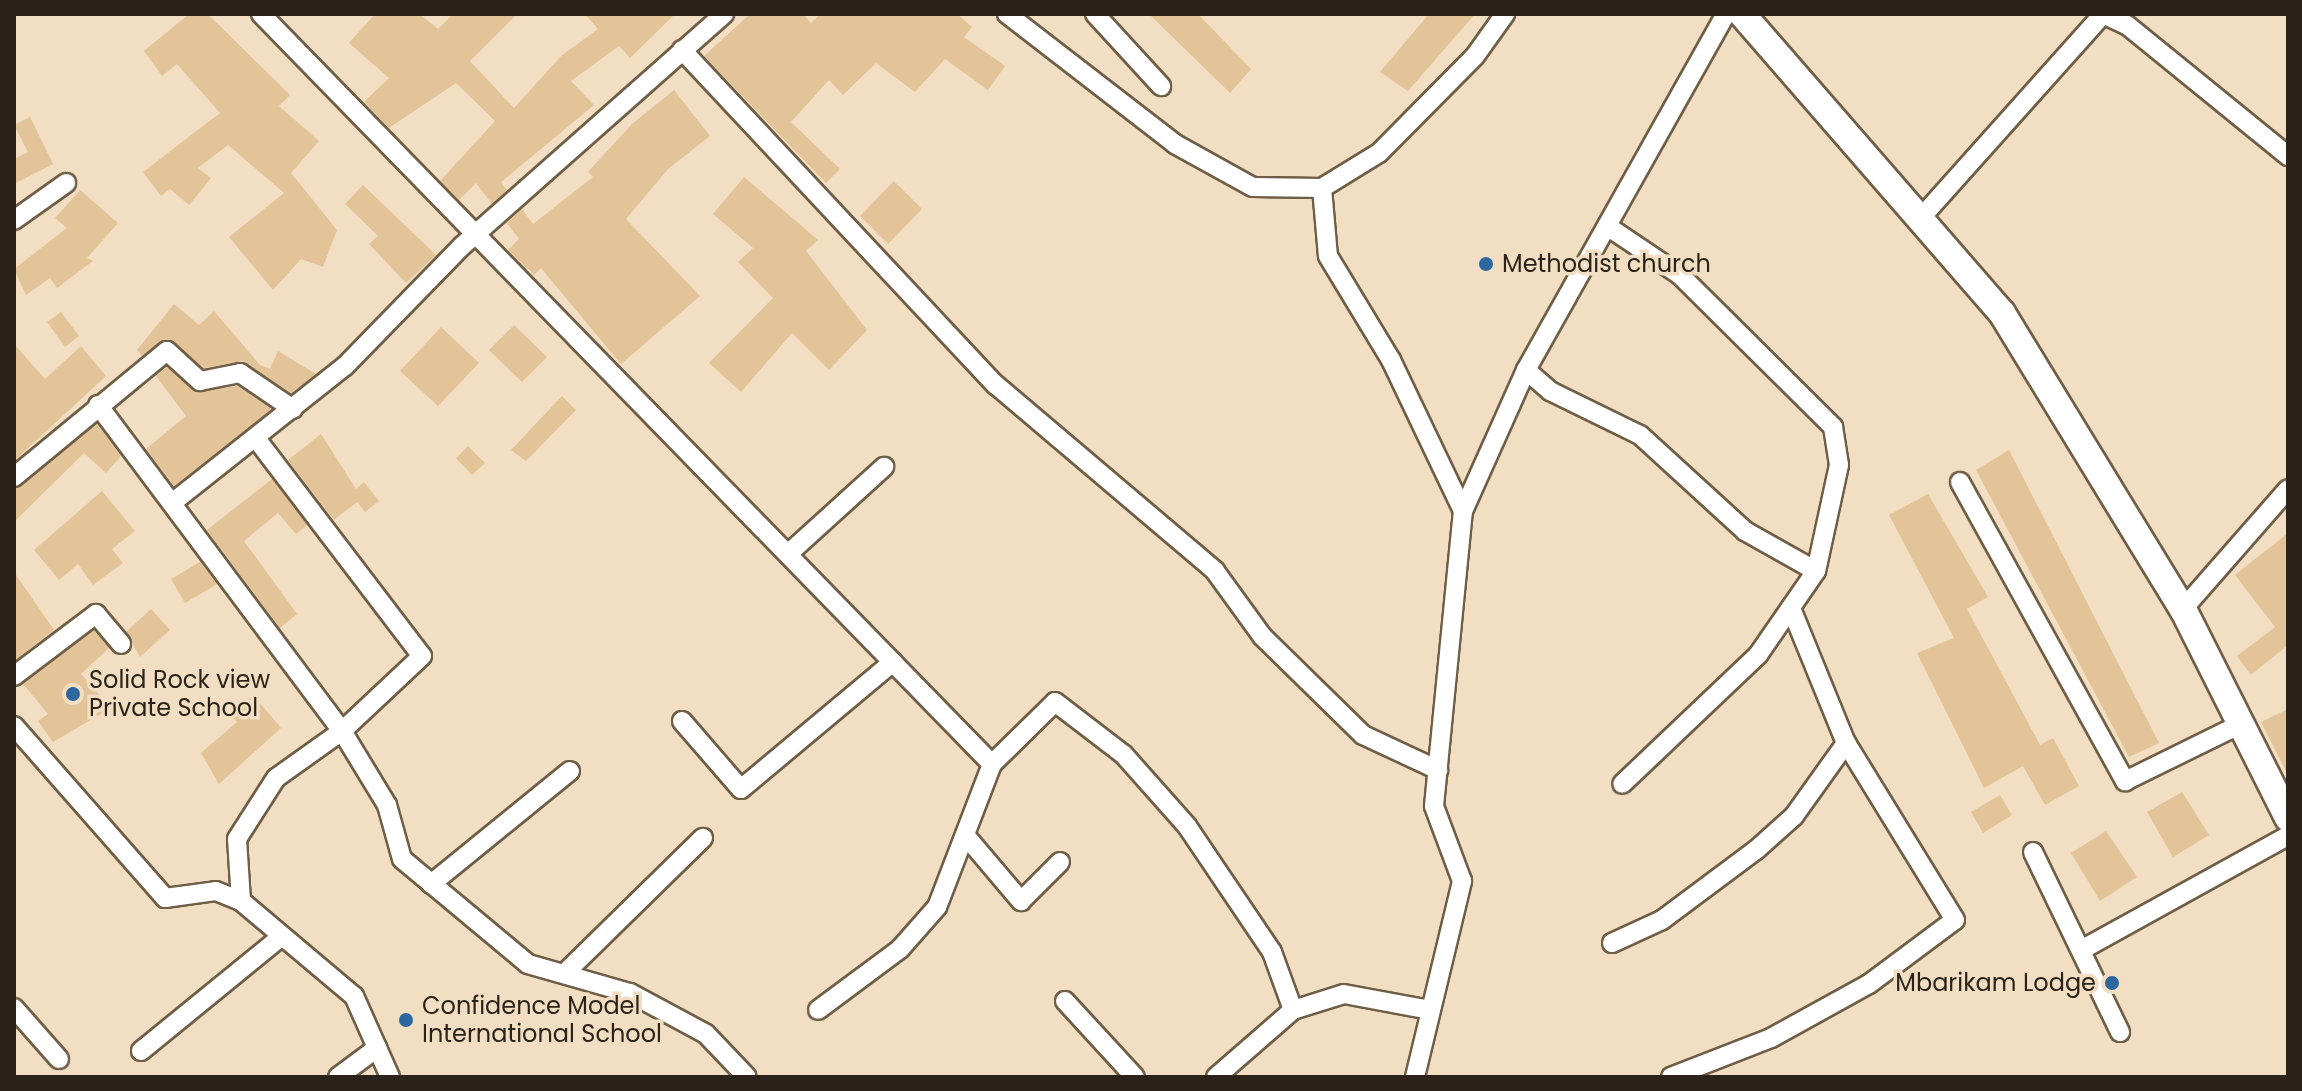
<!DOCTYPE html>
<html>
<head>
<meta charset="utf-8">
<style>
  body { margin:0 }
  #map { position:relative; width:2302px; height:1091px; overflow:hidden; background:#f2dec2; font-family:Poppins,sans-serif }
  div>[style] { position:absolute }
  .building>* { inset:0; background:#e3c498 }
  .roads { filter:drop-shadow(2px 0 #6f5e46) drop-shadow(-2px 0 #6f5e46) drop-shadow(0 2px #6f5e46) drop-shadow(0 -2px #6f5e46) }
  .street>* { height:18px; margin:-9px; padding:0 9px; transform-origin:9px; border-radius:9px; background:#fff }
  .secondary>* { height:26px; margin:-13px; padding:0 13px; transform-origin:13px; border-radius:13px; background:#fff }
  .dots>* { width:22px; height:22px; translate:-50% -50%; box-sizing:border-box; border:4px solid #f2dec2; border-radius:50% }
  span { translate:-50% -50%; white-space:nowrap; text-align:center; line-height:1.15; -webkit-text-stroke:7px #f2dec2; paint-order:stroke }
  .poi-label { font-size:24px; color:#2b2319 }
  .left { translate:0 -50%; text-align:left }
  .right { translate:-100% -50%; text-align:right }
  .frame { position:absolute; inset:0; border:16px solid #2b2319; pointer-events:none }
</style>
</head>
<body>
<div id="map">
  <div class="building">
    <div style="clip-path:polygon(189px 14px,207px 14px,220px 26px,290px 95px,279px 106px,319px 141px,291px 173px,337px 230px,323px 267px,301px 259px,273px 290px,229px 237px,284px 193px,228px 145px,198px 168px,211px 178px,189px 205px,170px 189px,161px 196px,143px 172px,220px 113px,177px 64px,162px 76px,144px 51px)"></div>
    <div style="clip-path:polygon(375px 14px,420px 14px,438px 29px,453px 14px,517px 14px,470px 61px,514px 108px,561px 56px,598px 29px,585px 14px,675px 14px,630px 58px,619px 46px,571px 81px,594px 105px,501px 182px,507px 190px,492px 204px,476px 183px,459px 200px,440px 181px,495px 121px,456px 83px,389px 128px,364px 102px,389px 78px,349px 43px)"></div>
    <div style="clip-path:polygon(750px 14px,803px 14px,811px 23px,820px 14px,957px 14px,972px 27px,964px 37px,1005px 66px,988px 90px,945px 59px,915px 92px,876px 63px,843px 95px,829px 80px,791px 122px,840px 169px,826px 183px,704px 56px)"></div>
    <div style="clip-path:polygon(1149px 14px,1198px 14px,1251px 69px,1230px 93px)"></div>
    <div style="clip-path:polygon(1429px 14px,1475px 14px,1408px 91px,1380px 72px)"></div>
    <div style="clip-path:polygon(674px 90px,710px 136px,668px 169px,626px 219px,700px 296px,621px 364px,541px 268px,534px 275px,508px 250px,519px 239px,507px 223px,522px 209px,533px 224px,593px 177px,588px 172px,632px 124px)"></div>
    <div style="clip-path:polygon(30px 117px,53px 164px,14px 184px,14px 159px,28px 152px,14px 125px)"></div>
    <div style="clip-path:polygon(744px 177px,818px 240px,806px 251px,867px 330px,829px 370px,792px 333px,741px 392px,709px 363px,773px 298px,738px 262px,753px 248px,713px 214px)"></div>
    <div style="clip-path:polygon(894px 181px,922px 209px,888px 244px,860px 216px)"></div>
    <div style="clip-path:polygon(363px 185px,436px 255px,406px 283px,369px 244px,378px 236px,345px 204px)"></div>
    <div style="clip-path:polygon(80px 190px,118px 223px,87px 258px,93px 261px,57px 288px,50px 278px,26px 295px,14px 269px,67px 228px,55px 218px)"></div>
    <div style="clip-path:polygon(174px 304px,199px 325px,214px 311px,260px 365px,270px 369px,278px 351px,316px 374px,291px 393px,243px 361px,204px 368px,169px 339px,142px 356px,137px 350px)"></div>
    <div style="clip-path:polygon(61px 312px,79px 336px,65px 347px,47px 322px)"></div>
    <div style="clip-path:polygon(514px 325px,547px 357px,522px 382px,489px 350px)"></div>
    <div style="clip-path:polygon(441px 327px,479px 363px,438px 406px,400px 371px)"></div>
    <div style="clip-path:polygon(14px 344px,45px 379px,81px 346px,106px 376px,14px 461px)"></div>
    <div style="clip-path:polygon(167px 367px,196px 392px,237px 386px,272px 409px,174px 486px,146px 449px,186px 416px,156px 376px)"></div>
    <div style="clip-path:polygon(562px 396px,576px 410px,526px 461px,511px 450px)"></div>
    <div style="clip-path:polygon(97px 424px,121px 456px,106px 473px,84px 453px,14px 522px,14px 489px)"></div>
    <div style="clip-path:polygon(321px 434px,356px 489px,364px 482px,379px 501px,365px 512px,357px 502px,334px 520px,288px 460px)"></div>
    <div style="clip-path:polygon(468px 446px,485px 463px,472px 475px,456px 458px)"></div>
    <div style="clip-path:polygon(2009px 450px,2159px 743px,2129px 757px,1976px 470px)"></div>
    <div style="clip-path:polygon(272px 479px,307px 525px,296px 534px,278px 513px,244px 541px,297px 614px,280px 628px,207px 530px)"></div>
    <div style="clip-path:polygon(102px 491px,135px 531px,112px 549px,123px 563px,93px 585px,78px 564px,59px 580px,34px 550px)"></div>
    <div style="clip-path:polygon(1928px 494px,1988px 597px,1967px 609px,2040px 745px,2053px 738px,2079px 786px,2045px 805px,2023px 766px,1984px 788px,1917px 653px,1954px 638px,1889px 515px)"></div>
    <div style="clip-path:polygon(2288px 533px,2288px 645px,2251px 675px,2237px 656px,2275px 627px,2235px 575px)"></div>
    <div style="clip-path:polygon(200px 562px,217px 584px,185px 603px,171px 579px)"></div>
    <div style="clip-path:polygon(14px 572px,54px 630px,14px 661px)"></div>
    <div style="clip-path:polygon(151px 609px,170px 630px,140px 657px,126px 632px)"></div>
    <div style="clip-path:polygon(94px 630px,109px 648px,81px 674px,111px 708px,53px 742px,38px 721px,48px 714px,23px 684px)"></div>
    <div style="clip-path:polygon(253px 695px,281px 728px,219px 784px,201px 753px,237px 722px,230px 715px)"></div>
    <div style="clip-path:polygon(2288px 709px,2288px 775px,2261px 722px)"></div>
    <div style="clip-path:polygon(2182px 792px,2209px 835px,2173px 857px,2147px 812px)"></div>
    <div style="clip-path:polygon(2000px 795px,2012px 815px,1983px 833px,1971px 812px)"></div>
    <div style="clip-path:polygon(2106px 831px,2137px 877px,2100px 901px,2071px 853px)"></div>
  </div>
  <div class="roads">
    <div class="street">
      <div style="left:261px;top:14px;width:1047px;rotate:45.74deg"></div>
      <div style="left:992px;top:764px;width:153px;rotate:111deg"></div>
      <div style="left:937px;top:907px;width:56px;rotate:131.4deg"></div>
      <div style="left:900px;top:949px;width:102px;rotate:143.4deg"></div>
      <div style="left:1007px;top:14px;width:212px;rotate:37.7deg"></div>
      <div style="left:1175px;top:144px;width:89px;rotate:28.9deg"></div>
      <div style="left:1253px;top:187px;width:69px;rotate:0.8deg"></div>
      <div style="left:1322px;top:188px;width:67px;rotate:-31.6deg"></div>
      <div style="left:1379px;top:153px;width:136px;rotate:-45.3deg"></div>
      <div style="left:1475px;top:56px;width:52px;rotate:-54.5deg"></div>
      <div style="left:1095px;top:14px;width:98px;rotate:47.5deg"></div>
      <div style="left:2103px;top:14px;width:26px;rotate:25deg"></div>
      <div style="left:2127px;top:25px;width:208px;rotate:39.1deg"></div>
      <div style="left:682px;top:50px;width:459px;rotate:46.9deg"></div>
      <div style="left:996px;top:385px;width:287px;rotate:40.3deg"></div>
      <div style="left:1215px;top:571px;width:80px;rotate:54.1deg"></div>
      <div style="left:1262px;top:636px;width:141px;rotate:44.4deg"></div>
      <div style="left:1363px;top:735px;width:83px;rotate:25deg"></div>
      <div style="left:1322px;top:188px;width:68px;rotate:85deg"></div>
      <div style="left:1328px;top:256px;width:122px;rotate:58.8deg"></div>
      <div style="left:1391px;top:360px;width:167px;rotate:64.5deg"></div>
      <div style="left:14px;top:220px;width:64px;rotate:-35.4deg"></div>
      <div style="left:1919px;top:220px;width:276px;rotate:-48.2deg"></div>
      <div style="left:1607px;top:226px;width:88px;rotate:33.9deg"></div>
      <div style="left:1680px;top:275px;width:216px;rotate:44.8deg"></div>
      <div style="left:1833px;top:427px;width:38px;rotate:81deg"></div>
      <div style="left:1839px;top:465px;width:108px;rotate:102.2deg"></div>
      <div style="left:1816px;top:571px;width:102px;rotate:124.6deg"></div>
      <div style="left:1758px;top:655px;width:187px;rotate:136.5deg"></div>
      <div style="left:1526px;top:370px;width:32px;rotate:41deg"></div>
      <div style="left:1550px;top:391px;width:100px;rotate:26.1deg"></div>
      <div style="left:1640px;top:435px;width:142px;rotate:42.4deg"></div>
      <div style="left:1745px;top:531px;width:81px;rotate:29.4deg"></div>
      <div style="left:98px;top:405px;width:407px;rotate:53.2deg"></div>
      <div style="left:342px;top:731px;width:81px;rotate:144.5deg"></div>
      <div style="left:276px;top:778px;width:72px;rotate:122.6deg"></div>
      <div style="left:237px;top:839px;width:62px;rotate:86.3deg"></div>
      <div style="left:258px;top:441px;width:270px;rotate:52.7deg"></div>
      <div style="left:422px;top:656px;width:110px;rotate:136.8deg"></div>
      <div style="left:342px;top:731px;width:87px;rotate:58.7deg"></div>
      <div style="left:387px;top:805px;width:56px;rotate:74.5deg"></div>
      <div style="left:402px;top:859px;width:164px;rotate:39.8deg"></div>
      <div style="left:528px;top:964px;width:106px;rotate:15.9deg"></div>
      <div style="left:630px;top:993px;width:86px;rotate:28.3deg"></div>
      <div style="left:706px;top:1034px;width:59px;rotate:46.4deg"></div>
      <div style="left:14px;top:477px;width:198px;rotate:-39.5deg"></div>
      <div style="left:167px;top:351px;width:45px;rotate:42.3deg"></div>
      <div style="left:200px;top:381px;width:41px;rotate:-11.3deg"></div>
      <div style="left:240px;top:373px;width:64px;rotate:34.2deg"></div>
      <div style="left:1960px;top:482px;width:342px;rotate:61.1deg"></div>
      <div style="left:2125px;top:781px;width:129px;rotate:-26.2deg"></div>
      <div style="left:172px;top:503px;width:221px;rotate:-38.4deg"></div>
      <div style="left:345px;top:366px;width:168px;rotate:-45.7deg"></div>
      <div style="left:462px;top:246px;width:350px;rotate:-41.5deg"></div>
      <div style="left:788px;top:554px;width:130px;rotate:-42.2deg"></div>
      <div style="left:2183px;top:609px;width:159px;rotate:-48.8deg"></div>
      <div style="left:14px;top:676px;width:103px;rotate:-37.1deg"></div>
      <div style="left:96px;top:614px;width:39px;rotate:50deg"></div>
      <div style="left:682px;top:721px;width:90px;rotate:49.1deg"></div>
      <div style="left:741px;top:789px;width:198px;rotate:-39.9deg"></div>
      <div style="left:14px;top:726px;width:229px;rotate:48.7deg"></div>
      <div style="left:165px;top:898px;width:51px;rotate:-7.8deg"></div>
      <div style="left:216px;top:891px;width:27px;rotate:22deg"></div>
      <div style="left:241px;top:901px;width:148px;rotate:40.1deg"></div>
      <div style="left:354px;top:996px;width:89px;rotate:66deg"></div>
      <div style="left:992px;top:764px;width:88px;rotate:-44.5deg"></div>
      <div style="left:1055px;top:702px;width:87px;rotate:37.5deg"></div>
      <div style="left:1124px;top:755px;width:95px;rotate:48.4deg"></div>
      <div style="left:1187px;top:826px;width:152px;rotate:56deg"></div>
      <div style="left:1272px;top:952px;width:62px;rotate:70.1deg"></div>
      <div style="left:965px;top:835px;width:87px;rotate:49.7deg"></div>
      <div style="left:1021px;top:901px;width:55px;rotate:-45deg"></div>
      <div style="left:2033px;top:852px;width:200px;rotate:64.2deg"></div>
      <div style="left:431px;top:884px;width:179px;rotate:-39.1deg"></div>
      <div style="left:1612px;top:943px;width:55px;rotate:-24.7deg"></div>
      <div style="left:1662px;top:920px;width:117px;rotate:-36.7deg"></div>
      <div style="left:1756px;top:850px;width:51px;rotate:-41.8deg"></div>
      <div style="left:1794px;top:816px;width:90px;rotate:-54.5deg"></div>
      <div style="left:2083px;top:949px;width:234px;rotate:-28.9deg"></div>
      <div style="left:568px;top:970px;width:189px;rotate:-44.4deg"></div>
      <div style="left:1065px;top:1001px;width:103px;rotate:47.4deg"></div>
      <div style="left:14px;top:1008px;width:68px;rotate:48.6deg"></div>
      <div style="left:141px;top:1051px;width:181px;rotate:-39.2deg"></div>
      <div style="left:338px;top:1077px;width:49px;rotate:-36.6deg"></div>
      <div style="left:1216px;top:1077px;width:102px;rotate:-41deg"></div>
      <div style="left:1293px;top:1010px;width:53px;rotate:-17.4deg"></div>
      <div style="left:1344px;top:994px;width:87px;rotate:10.5deg"></div>
      <div style="left:1415px;top:1077px;width:202px;rotate:-76.5deg"></div>
      <div style="left:1462px;top:881px;width:80px;rotate:-110.5deg"></div>
      <div style="left:1434px;top:806px;width:296px;rotate:-84.4deg"></div>
      <div style="left:1463px;top:511px;width:154px;rotate:-65.9deg"></div>
      <div style="left:1526px;top:370px;width:408px;rotate:-60.7deg"></div>
      <div style="left:1671px;top:1077px;width:107px;rotate:-21.3deg"></div>
      <div style="left:1771px;top:1038px;width:112px;rotate:-28.9deg"></div>
      <div style="left:1869px;top:984px;width:107px;rotate:-36.7deg"></div>
      <div style="left:1955px;top:920px;width:208px;rotate:-121.6deg"></div>
      <div style="left:1846px;top:743px;width:146px;rotate:-112.2deg"></div>
    </div>
    <div class="secondary">
      <div style="left:1742px;top:14px;width:396px;rotate:49deg"></div>
      <div style="left:2002px;top:313px;width:347px;rotate:58.6deg"></div>
      <div style="left:2183px;top:609px;width:234px;rotate:63.3deg"></div>
    </div>
  </div>
  <div class="dots">
    <div style="left:1486px;top:264px;background:#2c689f"></div>
    <div style="left:73px;top:694px;background:#2c689f"></div>
    <div style="left:2112px;top:983px;background:#2c689f"></div>
    <div style="left:406px;top:1020px;background:#2c689f"></div>
  </div>
  <div class="poi-label">
    <span class="left" style="left:1502px;top:264px">Methodist church</span>
    <span class="left" style="left:89px;top:694px">Solid Rock view<br>Private School</span>
    <span class="right" style="left:2096px;top:983px">Mbarikam Lodge</span>
    <span class="left" style="left:422px;top:1020px">Confidence Model<br>International School</span>
  </div>
  <div class="frame"></div>
</div>
</body>
</html>
